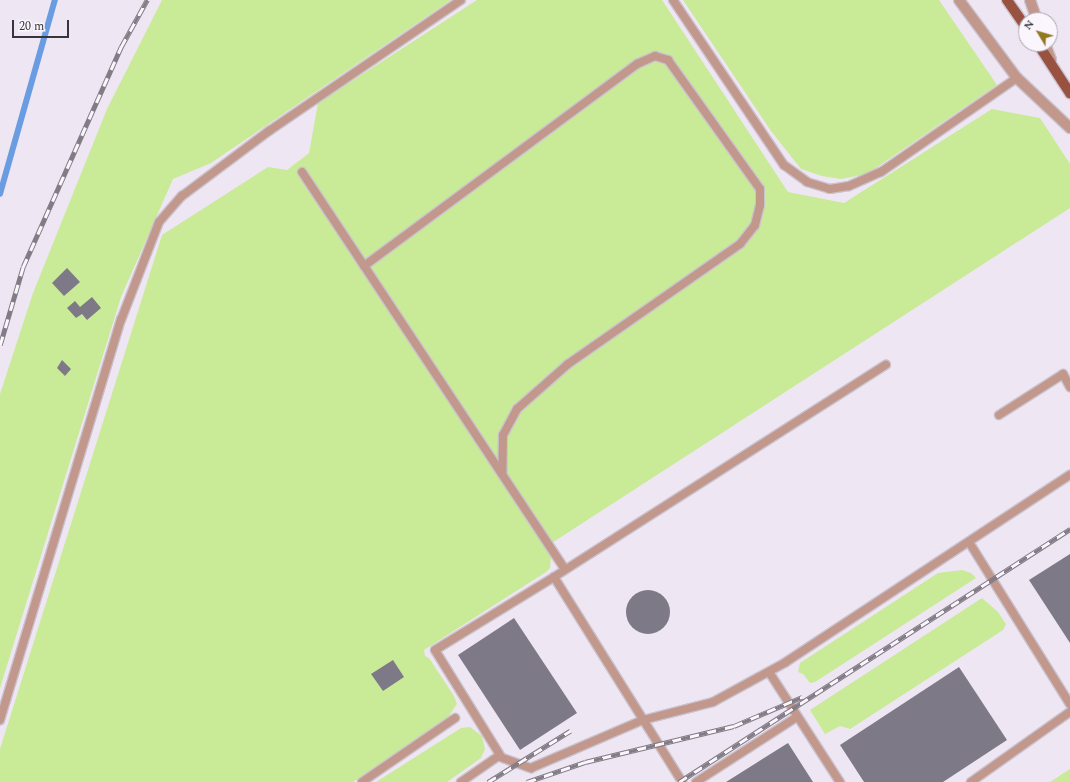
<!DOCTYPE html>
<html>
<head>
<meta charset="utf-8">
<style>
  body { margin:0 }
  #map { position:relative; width:1070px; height:782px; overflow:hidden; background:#efe6f4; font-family:Spectral,serif }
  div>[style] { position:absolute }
  .green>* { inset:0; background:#c9ea96 }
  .stream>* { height:5.5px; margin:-2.75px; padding:0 2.75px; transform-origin:2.75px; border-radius:2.75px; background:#6a9ce2 }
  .building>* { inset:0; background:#7e7987 }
  .round { border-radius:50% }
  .roads { filter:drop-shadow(1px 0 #cac3cf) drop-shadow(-1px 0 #cac3cf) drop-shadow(0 1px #cac3cf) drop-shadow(0 -1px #cac3cf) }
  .service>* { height:8px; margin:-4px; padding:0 4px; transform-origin:4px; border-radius:4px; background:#c2988d }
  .minor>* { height:10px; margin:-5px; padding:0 5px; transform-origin:5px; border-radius:5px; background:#c2988d }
  .primary>* { height:10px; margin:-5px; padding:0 5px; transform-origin:5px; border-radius:5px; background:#99523f }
  .rail>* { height:4.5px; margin-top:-2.25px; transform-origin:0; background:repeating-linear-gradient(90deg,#fbf5fd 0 9px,#827c85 0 18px); box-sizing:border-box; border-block:1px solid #827c85 }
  span { translate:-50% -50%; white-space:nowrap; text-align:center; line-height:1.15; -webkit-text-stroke:4px #fbf5fd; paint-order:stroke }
  .north { position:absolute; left:1018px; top:12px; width:40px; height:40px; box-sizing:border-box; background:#fbf5fd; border:1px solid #ada8af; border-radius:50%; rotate:308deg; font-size:11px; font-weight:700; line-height:16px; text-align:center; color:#38353a }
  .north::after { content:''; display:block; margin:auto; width:14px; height:18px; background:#927920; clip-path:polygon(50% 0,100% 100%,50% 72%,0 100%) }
  .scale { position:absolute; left:12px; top:20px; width:57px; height:18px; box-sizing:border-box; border:2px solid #38353a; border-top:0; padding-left:5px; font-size:12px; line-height:14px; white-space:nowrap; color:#38353a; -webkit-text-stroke:3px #fbf5fd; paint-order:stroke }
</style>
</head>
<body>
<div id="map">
  <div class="green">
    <div style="clip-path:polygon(162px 0,451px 0,211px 163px,173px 179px,121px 297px,0 688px,0 394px,33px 293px,107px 109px)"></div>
    <div style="clip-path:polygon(477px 0,662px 0,788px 192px,844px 203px,992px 109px,1040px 118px,1070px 164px,1070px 208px,547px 546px,551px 557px,550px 568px,546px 572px,424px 650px,425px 656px,429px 658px,454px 696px,457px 704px,448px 717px,353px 782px,0 782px,0 749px,162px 235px,268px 167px,287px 170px,309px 153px,318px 103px)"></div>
    <div style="clip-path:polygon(683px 0,939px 0,997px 85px,867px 174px,841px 179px,822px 176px,801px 169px,771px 131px)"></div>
    <div style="clip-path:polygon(962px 570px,971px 573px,976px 578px,815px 682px,810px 683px,803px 674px,798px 672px,800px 663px,938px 573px)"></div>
    <div style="clip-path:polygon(982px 598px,998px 612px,1006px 624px,1003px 630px,850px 729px,840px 726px,825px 734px,810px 710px)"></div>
    <div style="clip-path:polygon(470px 727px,482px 736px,485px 749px,481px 758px,447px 782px,376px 782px,461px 728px)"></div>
    <div style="clip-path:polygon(1070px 769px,1070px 782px,1050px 782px)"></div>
  </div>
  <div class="stream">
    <div style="left:0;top:194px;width:202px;rotate:-74.2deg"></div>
  </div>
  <div class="building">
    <div style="clip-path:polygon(67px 268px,80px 282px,64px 296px,52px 283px)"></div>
    <div style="clip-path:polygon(92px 297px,101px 308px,87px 320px,82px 314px,76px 318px,67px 308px,75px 301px,80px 307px)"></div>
    <div style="clip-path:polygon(62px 360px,71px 369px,65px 376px,57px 368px)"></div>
    <div style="clip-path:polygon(1070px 554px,1070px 643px,1029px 580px)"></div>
    <div class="round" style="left:626px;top:590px;width:44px;height:44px"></div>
    <div style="clip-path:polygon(514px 618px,577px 713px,520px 750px,458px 655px)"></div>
    <div style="clip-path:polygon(393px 660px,404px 677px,383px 691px,371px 674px)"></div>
    <div style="clip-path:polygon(959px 667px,1007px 740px,943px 782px,864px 782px,840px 745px)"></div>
    <div style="clip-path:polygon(788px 743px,813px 782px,726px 782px)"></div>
  </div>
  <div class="roads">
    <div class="service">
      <div style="left:673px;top:0;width:199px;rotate:56.1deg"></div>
      <div style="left:784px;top:165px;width:29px;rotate:36deg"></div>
      <div style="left:807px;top:182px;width:24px;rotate:17deg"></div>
      <div style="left:830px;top:189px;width:19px;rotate:-9deg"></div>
      <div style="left:849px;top:186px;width:35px;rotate:-24deg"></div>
      <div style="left:881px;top:172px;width:165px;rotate:-34.7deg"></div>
      <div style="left:302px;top:172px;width:476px;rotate:56.5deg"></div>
      <div style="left:364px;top:266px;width:340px;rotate:-36.5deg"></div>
      <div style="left:637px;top:64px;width:20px;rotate:-24deg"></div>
      <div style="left:655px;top:56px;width:14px;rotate:17deg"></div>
      <div style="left:668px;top:60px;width:158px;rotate:54.5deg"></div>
      <div style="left:760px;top:189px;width:16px;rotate:90deg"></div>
      <div style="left:760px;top:205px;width:21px;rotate:104deg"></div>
      <div style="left:755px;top:225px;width:24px;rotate:128deg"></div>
      <div style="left:740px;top:244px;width:210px;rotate:145.1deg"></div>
      <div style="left:568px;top:364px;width:68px;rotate:138.6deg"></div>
      <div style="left:517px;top:409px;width:30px;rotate:118deg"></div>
      <div style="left:503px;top:435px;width:39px;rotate:91deg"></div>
      <div style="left:999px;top:415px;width:76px;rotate:-32.6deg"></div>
      <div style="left:1063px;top:374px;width:15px;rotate:62deg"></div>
      <div style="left:969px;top:542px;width:191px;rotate:58.1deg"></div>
      <div style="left:554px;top:577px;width:394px;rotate:-32.6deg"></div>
      <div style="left:769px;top:672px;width:131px;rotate:57.2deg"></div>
      <div style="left:0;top:720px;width:418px;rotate:-73.2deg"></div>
      <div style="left:121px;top:320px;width:105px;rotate:-68.8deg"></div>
      <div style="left:159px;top:222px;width:35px;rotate:-49deg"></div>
      <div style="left:182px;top:196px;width:109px;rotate:-36.8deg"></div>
      <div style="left:269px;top:131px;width:232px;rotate:-34.3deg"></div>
      <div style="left:500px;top:757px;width:33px;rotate:20deg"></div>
      <div style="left:531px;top:768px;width:122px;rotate:-23.2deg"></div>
      <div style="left:643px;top:720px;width:72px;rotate:-14.4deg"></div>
      <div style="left:713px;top:702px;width:83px;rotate:-28.7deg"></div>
      <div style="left:786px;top:662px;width:340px;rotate:-33.4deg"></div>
      <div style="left:362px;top:782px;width:113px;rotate:-34.5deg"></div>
      <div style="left:461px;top:782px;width:47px;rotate:-34.7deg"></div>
      <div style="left:500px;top:755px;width:123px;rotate:-121.8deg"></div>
      <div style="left:435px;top:650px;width:140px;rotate:-31.5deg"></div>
      <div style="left:554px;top:577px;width:242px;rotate:58deg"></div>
      <div style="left:696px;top:782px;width:120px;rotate:-32.8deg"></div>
      <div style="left:971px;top:782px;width:121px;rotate:-35.3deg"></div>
    </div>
    <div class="minor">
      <div style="left:959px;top:0;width:97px;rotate:53.4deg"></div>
      <div style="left:1017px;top:78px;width:73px;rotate:43.3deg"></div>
      <div style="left:1030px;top:0;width:21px;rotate:71deg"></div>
      <div style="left:1045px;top:44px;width:17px;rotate:69deg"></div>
    </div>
    <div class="primary">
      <div style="left:1007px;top:0;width:33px;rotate:55deg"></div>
      <div style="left:1038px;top:44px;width:59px;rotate:56.9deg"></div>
    </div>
  </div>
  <div class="rail">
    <div style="left:0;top:345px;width:81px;rotate:-73.6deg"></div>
    <div style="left:23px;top:267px;width:241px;rotate:-66deg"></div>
    <div style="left:121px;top:47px;width:54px;rotate:-61deg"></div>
    <div style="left:488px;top:782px;width:97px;rotate:-31.9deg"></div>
    <div style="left:527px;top:782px;width:61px;rotate:-19deg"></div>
    <div style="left:585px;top:762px;width:153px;rotate:-13.6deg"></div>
    <div style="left:734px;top:726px;width:74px;rotate:-23.1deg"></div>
    <div style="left:679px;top:782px;width:466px;rotate:-32.9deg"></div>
  </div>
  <div class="north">N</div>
  <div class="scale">20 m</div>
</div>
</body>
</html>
